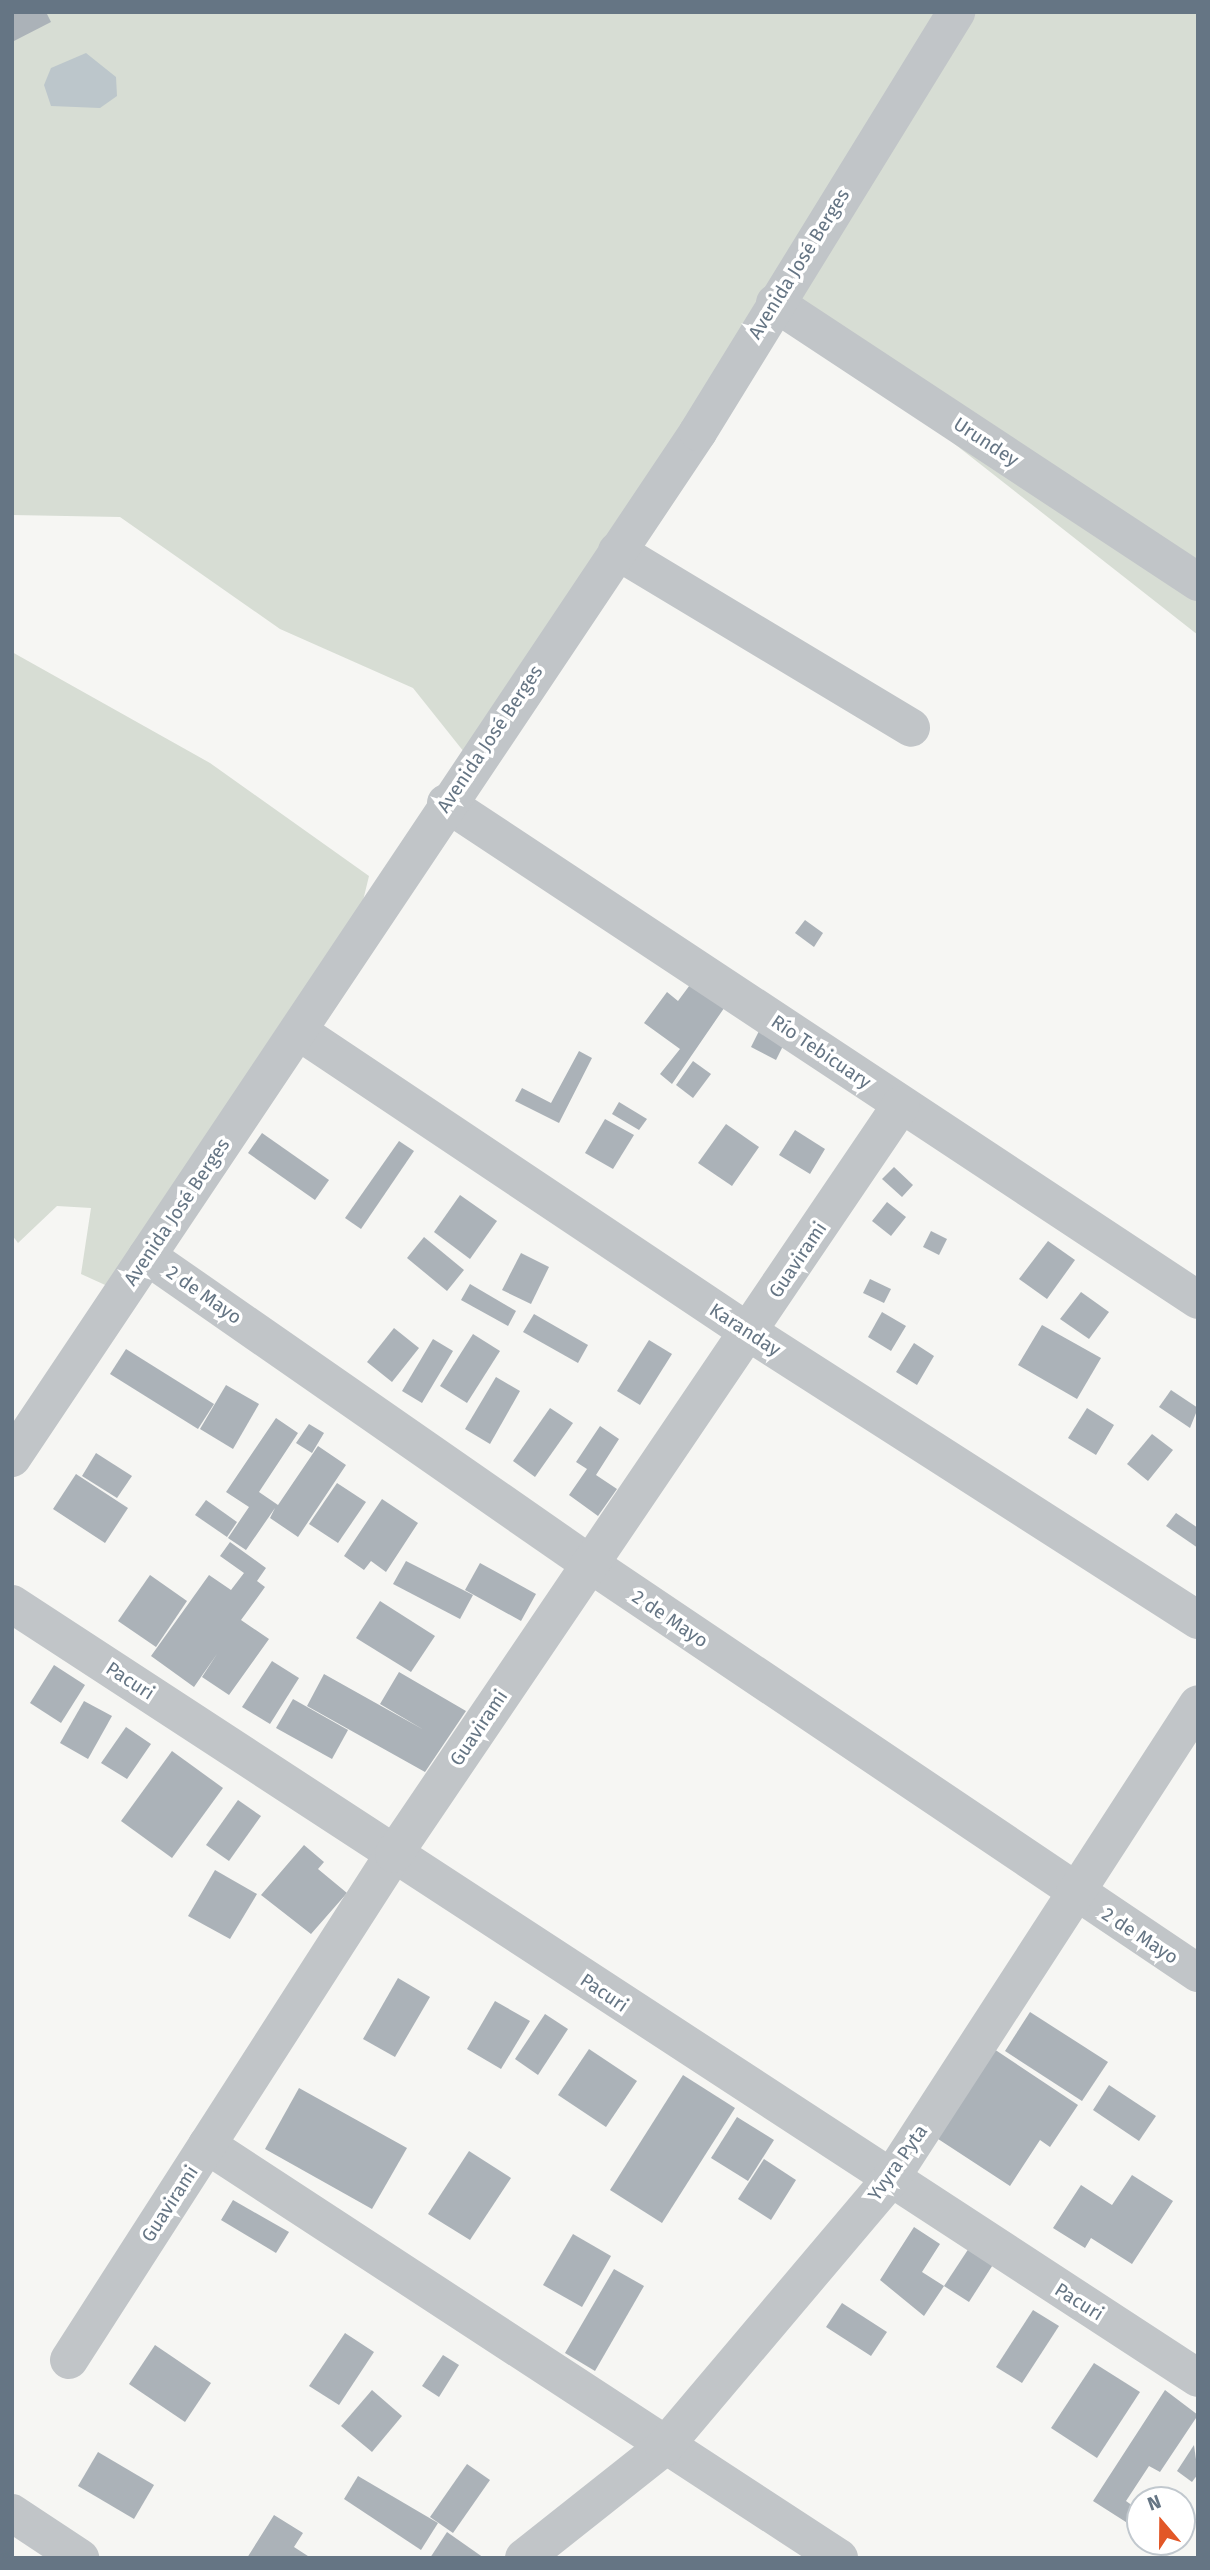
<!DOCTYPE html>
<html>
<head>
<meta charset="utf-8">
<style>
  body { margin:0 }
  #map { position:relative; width:1210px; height:2570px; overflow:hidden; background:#f6f6f3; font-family:"Fira Sans",sans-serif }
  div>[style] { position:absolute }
  .green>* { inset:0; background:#d7ddd4 }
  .water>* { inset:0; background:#bcc6cb }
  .building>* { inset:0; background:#abb2b8 }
  .minor>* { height:38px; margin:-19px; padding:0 19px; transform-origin:19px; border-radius:19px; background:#c1c5c8 }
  span { translate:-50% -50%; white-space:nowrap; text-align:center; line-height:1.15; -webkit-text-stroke:7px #fff; paint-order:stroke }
  .street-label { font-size:19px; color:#657584 }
  .frame { position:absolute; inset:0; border:14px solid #657584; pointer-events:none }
  .north { position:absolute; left:1126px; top:2486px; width:70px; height:70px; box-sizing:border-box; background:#fff; border:2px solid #c1c8ce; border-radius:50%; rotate:340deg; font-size:19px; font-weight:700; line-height:28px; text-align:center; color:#657584 }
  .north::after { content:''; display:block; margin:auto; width:24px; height:32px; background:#e25727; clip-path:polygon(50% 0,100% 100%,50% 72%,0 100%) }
</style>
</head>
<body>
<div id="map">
  <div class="green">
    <div style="clip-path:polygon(12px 12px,1198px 12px,1198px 635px,775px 303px,464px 752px,413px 688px,280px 629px,120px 517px,12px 515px)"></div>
    <div style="clip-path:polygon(12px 652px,210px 763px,369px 876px,361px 909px,125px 1294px,81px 1274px,91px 1208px,57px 1206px,18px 1243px,12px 1235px)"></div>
  </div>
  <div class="water">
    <div style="clip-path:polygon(86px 53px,116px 77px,117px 96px,100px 108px,51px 106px,44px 85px,51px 68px)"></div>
  </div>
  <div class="building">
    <div style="clip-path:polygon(12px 12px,46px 12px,51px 22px,12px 42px)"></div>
    <div style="clip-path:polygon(805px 920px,823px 933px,814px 947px,795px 933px)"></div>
    <div style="clip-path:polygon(698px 974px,731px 998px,672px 1084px,660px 1074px,680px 1049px,644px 1023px,667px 992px,678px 1001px)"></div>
    <div style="clip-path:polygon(760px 1029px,785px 1042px,776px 1060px,751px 1047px)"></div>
    <div style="clip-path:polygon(579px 1051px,592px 1058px,559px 1123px,515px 1101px,522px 1088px,551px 1103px)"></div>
    <div style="clip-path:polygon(693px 1061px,711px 1074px,693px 1098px,676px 1085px)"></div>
    <div style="clip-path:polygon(619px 1102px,647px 1119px,639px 1130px,612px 1114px)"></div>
    <div style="clip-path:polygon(605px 1119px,634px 1135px,613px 1169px,585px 1153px)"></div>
    <div style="clip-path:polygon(726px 1124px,759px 1147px,732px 1186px,698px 1163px)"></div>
    <div style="clip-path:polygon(795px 1130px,825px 1149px,810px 1174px,779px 1155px)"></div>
    <div style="clip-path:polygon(262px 1133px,329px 1180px,315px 1200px,248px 1153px)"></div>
    <div style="clip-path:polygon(399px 1141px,414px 1151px,361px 1229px,345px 1218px)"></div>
    <div style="clip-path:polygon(894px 1167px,913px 1185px,902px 1197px,882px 1179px)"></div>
    <div style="clip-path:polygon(460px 1195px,497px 1221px,470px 1259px,434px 1232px)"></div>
    <div style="clip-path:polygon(887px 1202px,906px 1217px,891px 1236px,872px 1221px)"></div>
    <div style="clip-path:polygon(931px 1231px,947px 1239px,939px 1255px,923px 1247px)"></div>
    <div style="clip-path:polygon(424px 1237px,464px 1270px,447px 1291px,407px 1258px)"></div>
    <div style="clip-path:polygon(1048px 1241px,1075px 1260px,1047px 1299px,1019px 1279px)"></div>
    <div style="clip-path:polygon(521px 1253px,549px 1267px,531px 1304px,502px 1290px)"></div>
    <div style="clip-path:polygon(870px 1279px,891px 1289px,884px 1303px,863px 1293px)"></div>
    <div style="clip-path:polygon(470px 1284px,516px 1311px,508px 1326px,461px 1300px)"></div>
    <div style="clip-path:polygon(1081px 1292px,1109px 1312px,1089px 1339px,1060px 1319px)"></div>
    <div style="clip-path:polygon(882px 1312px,906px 1326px,891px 1351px,868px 1337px)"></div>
    <div style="clip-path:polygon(534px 1314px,588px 1345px,578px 1363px,523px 1332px)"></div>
    <div style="clip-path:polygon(1042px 1325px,1101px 1358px,1077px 1399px,1018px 1365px)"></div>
    <div style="clip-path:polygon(394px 1328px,419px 1348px,392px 1382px,367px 1362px)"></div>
    <div style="clip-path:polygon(473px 1334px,500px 1351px,467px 1403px,440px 1386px)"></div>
    <div style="clip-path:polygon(433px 1339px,453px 1351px,422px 1403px,402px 1391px)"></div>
    <div style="clip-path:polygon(649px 1340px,672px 1354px,640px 1405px,617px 1391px)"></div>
    <div style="clip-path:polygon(914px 1343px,934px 1356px,917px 1385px,896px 1372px)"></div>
    <div style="clip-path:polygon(126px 1349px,214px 1404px,198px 1429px,110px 1374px)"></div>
    <div style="clip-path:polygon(496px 1377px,520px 1391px,490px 1444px,465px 1429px)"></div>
    <div style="clip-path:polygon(226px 1385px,259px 1404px,233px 1449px,200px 1429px)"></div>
    <div style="clip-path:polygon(1171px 1390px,1198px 1408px,1190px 1428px,1159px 1407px)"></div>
    <div style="clip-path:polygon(550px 1408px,573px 1423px,535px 1477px,513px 1461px)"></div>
    <div style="clip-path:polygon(1087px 1408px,1114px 1425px,1096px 1455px,1068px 1438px)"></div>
    <div style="clip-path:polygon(276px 1418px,298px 1433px,259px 1492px,278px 1505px,318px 1446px,346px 1465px,298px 1537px,270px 1518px,275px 1508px,246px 1550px,228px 1538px,249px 1507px,226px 1492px)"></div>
    <div style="clip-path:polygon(309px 1424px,324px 1433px,312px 1453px,296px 1443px)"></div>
    <div style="clip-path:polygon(600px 1426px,619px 1439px,596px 1475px,617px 1489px,598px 1516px,569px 1495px,587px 1469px,576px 1462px)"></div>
    <div style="clip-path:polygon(1152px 1434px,1173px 1450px,1148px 1481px,1127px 1464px)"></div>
    <div style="clip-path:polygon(96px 1453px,132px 1476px,117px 1498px,82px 1476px)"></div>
    <div style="clip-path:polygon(76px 1474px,128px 1508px,105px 1543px,53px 1509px)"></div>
    <div style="clip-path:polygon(337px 1483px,366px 1502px,338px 1543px,309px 1524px)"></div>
    <div style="clip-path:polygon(382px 1499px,418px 1523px,386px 1572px,371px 1561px,364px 1570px,344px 1556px)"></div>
    <div style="clip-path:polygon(206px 1500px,237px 1522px,227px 1537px,195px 1515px)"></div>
    <div style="clip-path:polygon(1176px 1513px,1198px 1528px,1198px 1548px,1166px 1526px)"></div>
    <div style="clip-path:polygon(230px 1542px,266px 1568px,257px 1581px,265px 1587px,241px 1620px,269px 1639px,229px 1695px,202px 1677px,217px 1654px,194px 1687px,151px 1656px,209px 1575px,231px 1590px,244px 1573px,220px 1556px)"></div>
    <div style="clip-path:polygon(406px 1561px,473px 1595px,460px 1619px,393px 1584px)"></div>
    <div style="clip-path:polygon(480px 1563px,536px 1594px,521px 1621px,465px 1590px)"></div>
    <div style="clip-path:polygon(150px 1575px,187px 1601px,156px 1647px,118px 1621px)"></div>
    <div style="clip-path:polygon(380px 1601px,435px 1636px,411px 1672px,356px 1638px)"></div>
    <div style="clip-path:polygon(272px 1661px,299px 1678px,270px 1724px,242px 1707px)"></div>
    <div style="clip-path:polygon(54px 1665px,85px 1685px,61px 1723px,30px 1703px)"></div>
    <div style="clip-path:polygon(399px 1672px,466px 1711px,425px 1772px,307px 1706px,324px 1674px,424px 1730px,380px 1704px)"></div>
    <div style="clip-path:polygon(293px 1699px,348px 1730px,332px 1759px,276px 1728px)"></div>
    <div style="clip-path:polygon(84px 1701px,112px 1716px,88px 1759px,60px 1743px)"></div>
    <div style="clip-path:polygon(126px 1727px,151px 1744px,127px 1779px,101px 1763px)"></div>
    <div style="clip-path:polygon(172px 1751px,223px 1788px,172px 1858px,121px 1821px)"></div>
    <div style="clip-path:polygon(238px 1800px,261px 1816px,229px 1861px,206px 1845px)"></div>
    <div style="clip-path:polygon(304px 1845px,324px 1862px,318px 1869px,347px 1893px,311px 1934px,261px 1895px)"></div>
    <div style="clip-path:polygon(215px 1870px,257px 1894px,230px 1939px,188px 1916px)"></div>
    <div style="clip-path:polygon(398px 1978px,430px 1997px,395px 2057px,363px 2039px)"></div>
    <div style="clip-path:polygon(495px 2001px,530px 2021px,501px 2069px,467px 2049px)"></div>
    <div style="clip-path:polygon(1030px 2012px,1108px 2062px,1082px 2101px,1005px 2051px)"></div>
    <div style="clip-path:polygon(545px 2014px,568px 2029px,538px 2075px,515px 2059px)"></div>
    <div style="clip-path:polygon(991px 2047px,1078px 2105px,1050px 2147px,1040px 2140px,1010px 2186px,932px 2135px)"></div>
    <div style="clip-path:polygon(589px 2049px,637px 2081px,606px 2127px,558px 2095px)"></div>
    <div style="clip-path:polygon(683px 2075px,735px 2108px,662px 2223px,610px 2190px)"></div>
    <div style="clip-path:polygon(1109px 2085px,1156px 2116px,1139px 2141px,1093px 2110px)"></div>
    <div style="clip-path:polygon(299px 2088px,407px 2148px,372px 2209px,265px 2149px)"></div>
    <div style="clip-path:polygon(737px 2117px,774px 2140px,748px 2181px,711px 2158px)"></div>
    <div style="clip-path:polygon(469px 2151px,511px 2178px,470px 2240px,428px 2214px)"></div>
    <div style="clip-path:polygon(764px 2159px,796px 2180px,771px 2220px,738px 2199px)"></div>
    <div style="clip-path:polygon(1132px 2175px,1173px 2201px,1132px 2264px,1091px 2238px,1085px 2248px,1053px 2228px,1081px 2185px,1112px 2205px)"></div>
    <div style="clip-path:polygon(233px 2200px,289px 2232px,276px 2253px,221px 2220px)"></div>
    <div style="clip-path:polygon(914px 2227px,940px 2244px,922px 2272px,944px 2286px,924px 2316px,880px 2280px)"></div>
    <div style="clip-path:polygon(573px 2234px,611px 2256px,582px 2307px,543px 2285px)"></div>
    <div style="clip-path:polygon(971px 2245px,996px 2260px,969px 2302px,944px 2286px)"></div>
    <div style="clip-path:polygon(614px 2269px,644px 2286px,595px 2371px,565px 2353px)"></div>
    <div style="clip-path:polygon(842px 2303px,887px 2332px,871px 2356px,826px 2327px)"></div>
    <div style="clip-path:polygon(1033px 2310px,1059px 2326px,1022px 2383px,996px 2367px)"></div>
    <div style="clip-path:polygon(345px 2333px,374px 2352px,339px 2405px,309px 2386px)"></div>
    <div style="clip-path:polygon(155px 2345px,211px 2383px,185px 2422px,129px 2384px)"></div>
    <div style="clip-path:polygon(443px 2355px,459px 2365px,439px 2397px,422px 2386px)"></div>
    <div style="clip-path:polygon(1094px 2363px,1140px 2392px,1097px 2458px,1051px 2428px)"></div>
    <div style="clip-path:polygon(372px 2390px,402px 2416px,372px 2452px,341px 2426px)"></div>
    <div style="clip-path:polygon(1165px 2390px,1198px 2415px,1160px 2472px,1149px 2466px,1126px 2501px,1140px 2511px,1140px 2531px,1093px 2501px)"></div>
    <div style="clip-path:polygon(1194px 2445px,1198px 2474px,1192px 2482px,1177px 2471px)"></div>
    <div style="clip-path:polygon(98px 2452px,154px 2485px,134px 2519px,78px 2486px)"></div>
    <div style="clip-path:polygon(467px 2464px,490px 2480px,453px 2533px,430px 2517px)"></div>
    <div style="clip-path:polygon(358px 2476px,438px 2523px,421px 2550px,344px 2499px)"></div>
    <div style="clip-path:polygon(274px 2515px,303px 2533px,294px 2547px,311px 2558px,247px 2558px)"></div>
    <div style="clip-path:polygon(447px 2532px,484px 2558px,430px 2558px)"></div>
    <div style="clip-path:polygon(1160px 2542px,1182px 2542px,1175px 2552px)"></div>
  </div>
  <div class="minor">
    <div style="left:775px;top:303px;width:507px;rotate:33.41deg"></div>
    <div style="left:617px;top:551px;width:343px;rotate:31deg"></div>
    <div style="left:446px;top:803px;width:901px;rotate:33.46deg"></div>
    <div style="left:298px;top:1031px;width:544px;rotate:33.75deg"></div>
    <div style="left:750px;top:1333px;width:532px;rotate:32.64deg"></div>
    <div style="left:147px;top:1256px;width:540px;rotate:34.81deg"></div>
    <div style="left:590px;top:1564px;width:733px;rotate:33.93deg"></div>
    <div style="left:12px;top:1458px;width:1234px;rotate:-56.23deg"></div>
    <div style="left:698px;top:432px;width:493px;rotate:-58.4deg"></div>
    <div style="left:12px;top:1604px;width:1416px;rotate:33.13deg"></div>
    <div style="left:207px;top:2145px;width:755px;rotate:33.16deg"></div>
    <div style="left:69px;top:2360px;width:601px;rotate:-57.29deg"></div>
    <div style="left:394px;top:1854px;width:904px;rotate:-55.91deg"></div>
    <div style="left:12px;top:2513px;width:82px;rotate:33.5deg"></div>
    <div style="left:524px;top:2558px;width:179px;rotate:-38.4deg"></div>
    <div style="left:664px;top:2447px;width:348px;rotate:-49.8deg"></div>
    <div style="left:889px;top:2181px;width:568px;rotate:-57.06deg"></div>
  </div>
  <div class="street-label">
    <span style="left:799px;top:264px;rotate:-58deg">Avenida José Berges</span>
    <span style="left:986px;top:442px;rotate:33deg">Urundey</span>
    <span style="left:490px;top:739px;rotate:-56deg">Avenida José Berges</span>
    <span style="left:821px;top:1052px;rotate:34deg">Río Tebicuary</span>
    <span style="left:177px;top:1212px;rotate:-56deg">Avenida José Berges</span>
    <span style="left:798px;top:1260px;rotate:-56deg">Guavirami</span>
    <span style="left:204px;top:1295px;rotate:35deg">2 de Mayo</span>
    <span style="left:745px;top:1330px;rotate:33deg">Karanday</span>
    <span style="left:670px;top:1619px;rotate:34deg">2 de Mayo</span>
    <span style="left:130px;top:1681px;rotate:33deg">Pacuri</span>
    <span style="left:479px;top:1728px;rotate:-56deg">Guavirami</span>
    <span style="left:1140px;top:1936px;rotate:33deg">2 de Mayo</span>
    <span style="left:604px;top:1993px;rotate:34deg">Pacuri</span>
    <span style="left:898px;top:2163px;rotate:-55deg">Yvyra Pyta</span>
    <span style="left:170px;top:2204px;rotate:-57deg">Guavirami</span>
    <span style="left:1079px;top:2302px;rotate:32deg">Pacuri</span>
  </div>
  <div class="frame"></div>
  <div class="north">N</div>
</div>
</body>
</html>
